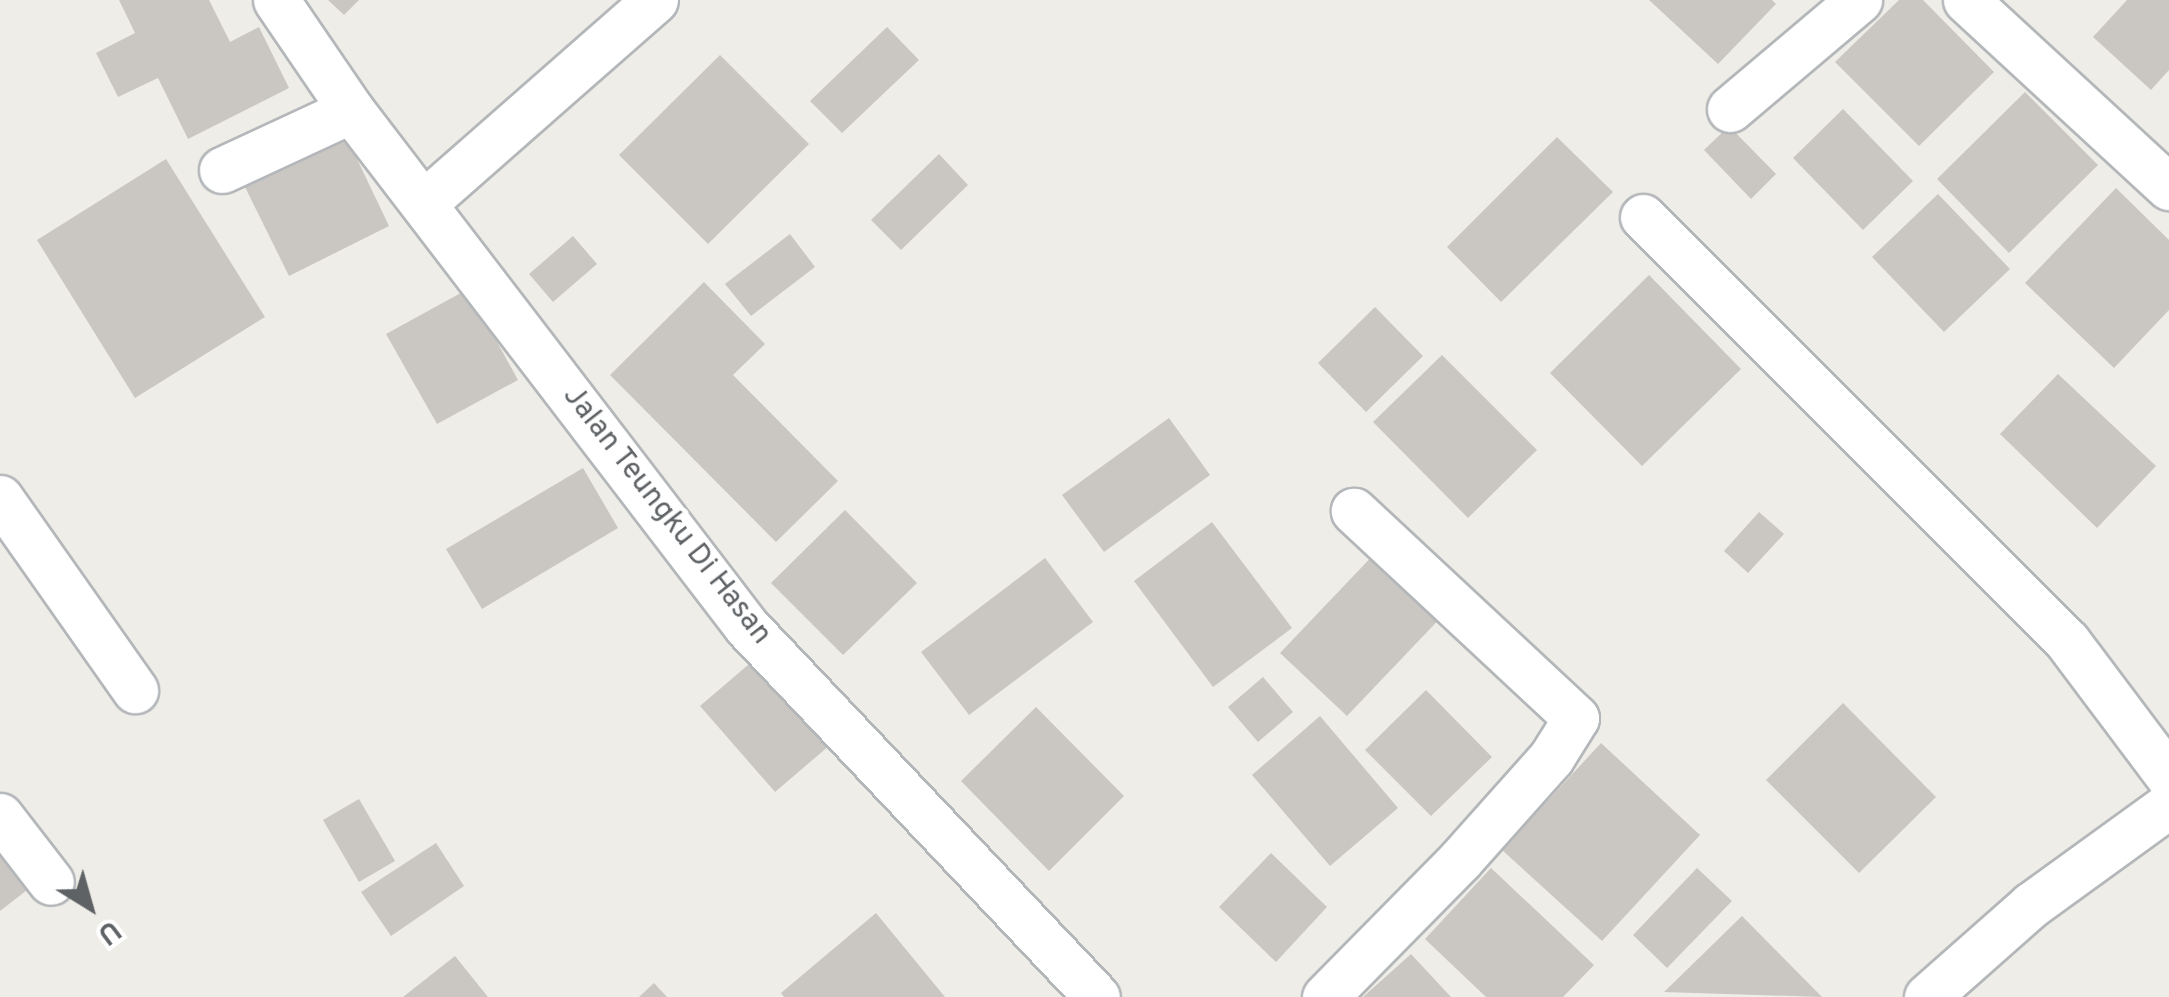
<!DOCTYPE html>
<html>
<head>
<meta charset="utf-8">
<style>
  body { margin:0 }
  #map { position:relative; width:2169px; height:997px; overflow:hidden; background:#efede7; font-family:Overpass,sans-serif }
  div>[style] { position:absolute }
  .building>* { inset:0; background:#cac7c3 }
  .roads { filter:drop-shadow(2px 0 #b4b7ba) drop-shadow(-2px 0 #b4b7ba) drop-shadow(0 2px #b4b7ba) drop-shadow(0 -2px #b4b7ba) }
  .street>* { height:45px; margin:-22.5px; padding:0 22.5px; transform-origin:22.5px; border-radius:22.5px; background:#fff }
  span { translate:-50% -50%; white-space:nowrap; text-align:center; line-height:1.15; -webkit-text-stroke:8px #fff; paint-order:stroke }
  .street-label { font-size:30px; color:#5e6265 }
  .north { position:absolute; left:40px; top:857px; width:100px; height:100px; -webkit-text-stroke:8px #fff; paint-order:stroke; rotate:143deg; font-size:28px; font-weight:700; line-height:40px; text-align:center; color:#5e6265 }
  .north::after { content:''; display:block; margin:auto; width:35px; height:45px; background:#5e6265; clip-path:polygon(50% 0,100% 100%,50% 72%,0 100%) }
</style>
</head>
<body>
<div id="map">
  <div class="building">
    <div style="clip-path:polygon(119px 0,209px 0,230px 42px,259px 27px,289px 88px,188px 139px,158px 78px,118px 97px,96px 53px,135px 33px)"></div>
    <div style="clip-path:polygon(328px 0,359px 0,344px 15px)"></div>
    <div style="clip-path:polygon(1649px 0,1772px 0,1776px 4px,1718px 64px)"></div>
    <div style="clip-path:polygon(1899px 0,1923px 0,1994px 72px,1919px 146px,1835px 62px)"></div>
    <div style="clip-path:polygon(2127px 0,2169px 0,2169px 70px,2151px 90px,2093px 37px)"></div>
    <div style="clip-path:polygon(887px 27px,919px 60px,842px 133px,810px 101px)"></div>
    <div style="clip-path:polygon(720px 55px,809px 144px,708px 244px,619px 155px)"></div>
    <div style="clip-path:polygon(2025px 92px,2098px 165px,2009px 253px,1937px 179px)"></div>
    <div style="clip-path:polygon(1843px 109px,1913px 181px,1863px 230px,1793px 158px)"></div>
    <div style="clip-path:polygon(1729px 126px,1776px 174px,1751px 199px,1704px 150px)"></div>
    <div style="clip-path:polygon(346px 136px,389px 226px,289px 276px,245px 187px)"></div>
    <div style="clip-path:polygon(1557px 137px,1613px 192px,1501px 302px,1447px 247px)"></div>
    <div style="clip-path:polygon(939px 154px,968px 185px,901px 250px,871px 220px)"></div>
    <div style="clip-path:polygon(166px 159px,265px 317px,135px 398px,37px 240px)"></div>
    <div style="clip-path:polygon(2116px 188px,2169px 240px,2169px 310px,2114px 368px,2025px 283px)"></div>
    <div style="clip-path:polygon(1938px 194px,2010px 269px,1944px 332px,1872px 257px)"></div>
    <div style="clip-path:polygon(790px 234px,815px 267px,751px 316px,725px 284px)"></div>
    <div style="clip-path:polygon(573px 236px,597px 264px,553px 302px,529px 274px)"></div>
    <div style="clip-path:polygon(1649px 275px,1741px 369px,1642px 466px,1550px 373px)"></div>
    <div style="clip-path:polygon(704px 282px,765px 344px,733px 375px,838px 481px,776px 542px,610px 375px)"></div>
    <div style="clip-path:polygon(468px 289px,518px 380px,437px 424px,386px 334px)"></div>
    <div style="clip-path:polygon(1375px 307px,1423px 356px,1366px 412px,1318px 363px)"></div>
    <div style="clip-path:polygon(1442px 355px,1537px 450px,1468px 518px,1373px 422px)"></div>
    <div style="clip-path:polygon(2058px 374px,2156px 466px,2097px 528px,2000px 434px)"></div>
    <div style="clip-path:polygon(1169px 418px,1210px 475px,1104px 552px,1062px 495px)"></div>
    <div style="clip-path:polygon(583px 468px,618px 528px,482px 609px,446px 549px)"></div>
    <div style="clip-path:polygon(845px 510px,917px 583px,843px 655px,771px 583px)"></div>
    <div style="clip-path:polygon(1759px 512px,1784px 534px,1748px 573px,1724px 551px)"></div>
    <div style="clip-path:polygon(1212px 522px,1292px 628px,1213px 687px,1134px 581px)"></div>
    <div style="clip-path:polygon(1380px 548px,1447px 611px,1347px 716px,1280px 653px)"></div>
    <div style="clip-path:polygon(1045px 558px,1093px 622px,969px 715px,921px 652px)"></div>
    <div style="clip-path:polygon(755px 659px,830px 745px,775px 792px,700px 706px)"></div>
    <div style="clip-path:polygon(1263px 677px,1293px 712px,1258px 742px,1228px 707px)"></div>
    <div style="clip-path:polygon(1426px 690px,1492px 757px,1431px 816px,1365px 750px)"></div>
    <div style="clip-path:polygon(1843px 703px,1936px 797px,1859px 873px,1766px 780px)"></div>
    <div style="clip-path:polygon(1036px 707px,1124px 796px,1049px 871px,961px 781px)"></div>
    <div style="clip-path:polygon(1320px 716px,1398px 808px,1330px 866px,1252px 775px)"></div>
    <div style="clip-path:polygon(1601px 743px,1700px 835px,1602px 941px,1502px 850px)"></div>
    <div style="clip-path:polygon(359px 799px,395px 861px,359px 882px,323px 820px)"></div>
    <div style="clip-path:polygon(436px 843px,464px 886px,391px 936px,361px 892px)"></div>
    <div style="clip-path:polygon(0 846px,31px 887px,0 911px)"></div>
    <div style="clip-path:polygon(1271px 853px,1327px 907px,1276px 962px,1219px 907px)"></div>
    <div style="clip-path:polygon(1491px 868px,1594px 965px,1563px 997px,1486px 997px,1425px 939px)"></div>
    <div style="clip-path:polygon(1697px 868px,1732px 901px,1667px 968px,1633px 935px)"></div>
    <div style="clip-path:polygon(876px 913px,945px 997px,784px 997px,781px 993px)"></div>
    <div style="clip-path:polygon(1742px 916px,1822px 997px,1664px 992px)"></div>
    <div style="clip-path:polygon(1411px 954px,1451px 997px,1363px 997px)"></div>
    <div style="clip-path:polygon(455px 956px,488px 997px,403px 997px)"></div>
    <div style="clip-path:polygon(654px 983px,667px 997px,639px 997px)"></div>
  </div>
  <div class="roads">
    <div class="street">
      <div style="left:276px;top:0;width:133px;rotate:55.7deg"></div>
      <div style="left:351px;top:110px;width:651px;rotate:52.55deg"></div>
      <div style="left:747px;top:627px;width:509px;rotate:46.59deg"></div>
      <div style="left:1966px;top:0;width:276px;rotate:42.7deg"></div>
      <div style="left:1730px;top:109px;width:169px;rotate:-40.2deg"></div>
      <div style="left:222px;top:170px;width:142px;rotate:-24.9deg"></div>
      <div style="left:425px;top:202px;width:306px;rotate:-41.3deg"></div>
      <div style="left:1643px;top:217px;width:600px;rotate:45deg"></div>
      <div style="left:2067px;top:641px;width:170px;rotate:53.1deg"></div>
      <div style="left:0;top:498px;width:235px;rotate:54.9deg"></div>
      <div style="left:0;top:816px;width:83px;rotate:52.3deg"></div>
      <div style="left:1325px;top:997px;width:192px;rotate:-45.4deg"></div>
      <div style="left:1460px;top:860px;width:137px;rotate:-48.3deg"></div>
      <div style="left:1551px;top:758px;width:47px;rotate:-58deg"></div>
      <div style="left:1576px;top:718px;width:304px;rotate:-137deg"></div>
      <div style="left:1927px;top:997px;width:139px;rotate:-41.5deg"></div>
      <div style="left:2031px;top:905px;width:170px;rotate:-35.9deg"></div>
    </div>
  </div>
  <div class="street-label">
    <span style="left:666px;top:516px;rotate:52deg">Jalan Teungku Di Hasan</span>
  </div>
  <div class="north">U</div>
</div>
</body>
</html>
